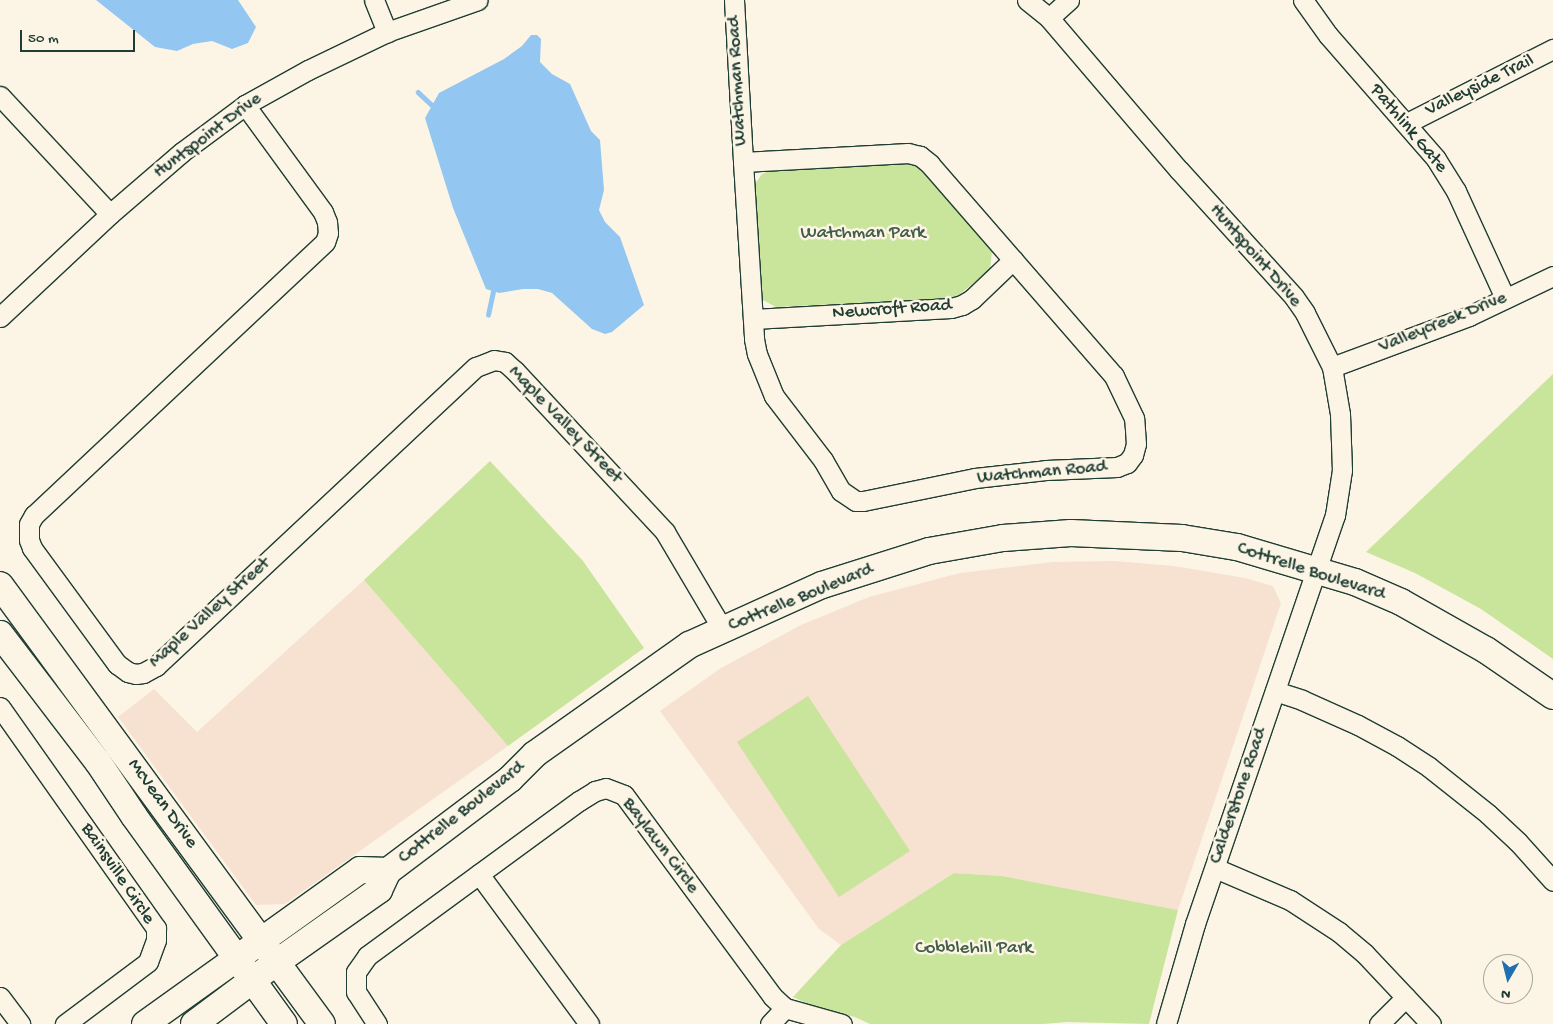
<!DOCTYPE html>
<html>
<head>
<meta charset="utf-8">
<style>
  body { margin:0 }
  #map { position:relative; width:1553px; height:1024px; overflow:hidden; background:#fcf5e5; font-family:"Gochi Hand",sans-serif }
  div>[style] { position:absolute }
  .built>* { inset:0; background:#f7e1d1 }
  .green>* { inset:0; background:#c9e49b }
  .water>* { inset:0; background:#93c7f1 }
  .stream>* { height:4.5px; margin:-2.25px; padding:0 2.25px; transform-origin:2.25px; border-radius:2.25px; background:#93c7f1 }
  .roads { filter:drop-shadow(1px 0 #1f3d34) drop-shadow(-1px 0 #1f3d34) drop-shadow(0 1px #1f3d34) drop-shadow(0 -1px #1f3d34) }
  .street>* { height:19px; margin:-9.5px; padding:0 9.5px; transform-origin:9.5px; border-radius:9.5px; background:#fcf5e5 }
  .secondary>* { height:26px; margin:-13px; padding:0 13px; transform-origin:13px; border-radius:13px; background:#fcf5e5 }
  span { translate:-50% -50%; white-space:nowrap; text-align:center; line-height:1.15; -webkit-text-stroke:5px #fcf5e5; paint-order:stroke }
  .street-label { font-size:19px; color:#1f3d34 }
  .park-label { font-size:19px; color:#415e49 }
  .north { position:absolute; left:1483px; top:954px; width:50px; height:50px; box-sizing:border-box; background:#fcf5e5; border:1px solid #a4ab9e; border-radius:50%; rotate:188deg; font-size:14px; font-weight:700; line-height:20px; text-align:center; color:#1f3d34 }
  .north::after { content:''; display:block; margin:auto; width:18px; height:22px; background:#1f6fb2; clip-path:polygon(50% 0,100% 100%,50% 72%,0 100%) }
  .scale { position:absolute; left:20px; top:30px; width:115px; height:22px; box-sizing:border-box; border:2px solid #1f3d34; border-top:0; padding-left:6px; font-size:15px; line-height:18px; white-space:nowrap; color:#1f3d34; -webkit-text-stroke:4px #fcf5e5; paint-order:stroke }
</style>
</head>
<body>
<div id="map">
  <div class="built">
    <div style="clip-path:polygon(1114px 561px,1174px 566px,1245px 578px,1273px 586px,1281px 603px,1178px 910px,1002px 876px,954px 873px,841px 945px,819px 929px,660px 711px,721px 668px,801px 625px,869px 597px,960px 573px,1053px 562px)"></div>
    <div style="clip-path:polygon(364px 580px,508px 746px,285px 904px,256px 905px,118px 717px,154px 689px,197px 732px)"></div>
  </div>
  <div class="green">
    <div style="clip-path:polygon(910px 163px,918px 166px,992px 251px,990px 270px,955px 298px,776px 307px,763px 300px,761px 295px,754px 190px,755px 184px,762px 174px,769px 171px)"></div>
    <div style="clip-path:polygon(1553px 374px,1553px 659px,1481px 609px,1415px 573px,1366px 552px)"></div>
    <div style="clip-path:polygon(490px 461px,583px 561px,644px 648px,508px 746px,364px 580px)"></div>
    <div style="clip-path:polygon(808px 696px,910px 851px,839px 897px,737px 742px)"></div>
    <div style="clip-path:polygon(954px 873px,1002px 876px,1178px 910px,1149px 1024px,1067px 1022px,1043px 1024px,870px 1024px,855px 1017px,815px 1007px,793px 997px,841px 945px)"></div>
  </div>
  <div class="water">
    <div style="clip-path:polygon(96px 0,238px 0,256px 27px,248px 43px,232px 49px,212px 41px,193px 44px,177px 51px,155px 47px)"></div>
    <div style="clip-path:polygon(531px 35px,537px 35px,541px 39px,540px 62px,552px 74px,570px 84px,591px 131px,600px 140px,604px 190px,599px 210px,605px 222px,620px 237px,644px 305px,612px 332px,605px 334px,592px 329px,552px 293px,538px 289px,523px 289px,499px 293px,486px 289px,453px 208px,425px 118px,439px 93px,504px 59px,522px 46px)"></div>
  </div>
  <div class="stream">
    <div style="left:418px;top:92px;width:25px;rotate:43deg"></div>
    <div style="left:488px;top:315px;width:29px;rotate:-78deg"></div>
  </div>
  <div class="roads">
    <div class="street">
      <div style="left:374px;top:0;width:35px;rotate:68deg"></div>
      <div style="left:734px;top:0;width:162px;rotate:86.8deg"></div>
      <div style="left:743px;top:162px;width:177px;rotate:86.4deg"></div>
      <div style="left:754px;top:339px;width:15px;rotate:79deg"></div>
      <div style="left:757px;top:354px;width:45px;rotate:68deg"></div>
      <div style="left:774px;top:396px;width:81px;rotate:52.6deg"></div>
      <div style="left:823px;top:460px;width:36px;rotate:60deg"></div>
      <div style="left:841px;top:491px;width:18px;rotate:34deg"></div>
      <div style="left:856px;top:501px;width:7px"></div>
      <div style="left:863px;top:501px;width:114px;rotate:-11.6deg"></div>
      <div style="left:975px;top:478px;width:71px;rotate:-6.4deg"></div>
      <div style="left:1046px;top:470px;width:71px;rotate:-2.4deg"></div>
      <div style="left:1117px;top:467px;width:11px;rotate:-22deg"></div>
      <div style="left:1127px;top:463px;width:10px;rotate:-53deg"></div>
      <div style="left:1133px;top:455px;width:11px;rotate:-75deg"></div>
      <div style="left:1136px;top:444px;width:26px;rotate:-94deg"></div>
      <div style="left:1134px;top:418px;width:47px;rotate:-115.5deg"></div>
      <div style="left:1114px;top:376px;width:281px;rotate:-131deg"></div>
      <div style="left:930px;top:164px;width:13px;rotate:-141deg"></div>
      <div style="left:920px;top:156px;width:12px;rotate:-166deg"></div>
      <div style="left:908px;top:153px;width:165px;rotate:176.9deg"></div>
      <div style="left:1027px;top:0;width:28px;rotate:39deg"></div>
      <div style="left:1049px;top:18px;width:200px;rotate:49.5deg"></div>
      <div style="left:1179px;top:170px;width:171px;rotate:47.8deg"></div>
      <div style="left:1294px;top:297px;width:19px;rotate:55deg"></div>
      <div style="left:1305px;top:313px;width:60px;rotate:63.4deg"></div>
      <div style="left:1332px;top:367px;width:48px;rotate:80.3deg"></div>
      <div style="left:1340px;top:414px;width:56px;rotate:88deg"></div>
      <div style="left:1342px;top:470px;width:46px;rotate:98.8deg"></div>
      <div style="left:1335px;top:515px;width:432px;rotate:108.9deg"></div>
      <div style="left:1195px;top:924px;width:104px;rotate:106.2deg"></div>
      <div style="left:1303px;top:0;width:43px;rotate:54.5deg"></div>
      <div style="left:1328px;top:35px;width:164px;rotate:48.9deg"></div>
      <div style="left:1436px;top:159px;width:38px;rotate:58deg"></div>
      <div style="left:1456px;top:191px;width:118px;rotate:65.4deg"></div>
      <div style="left:1049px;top:18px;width:27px;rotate:-42deg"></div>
      <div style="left:0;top:96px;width:161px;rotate:47deg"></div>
      <div style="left:245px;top:105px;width:132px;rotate:53.9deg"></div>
      <div style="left:323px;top:212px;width:11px;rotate:68deg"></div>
      <div style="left:327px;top:222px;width:11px;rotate:85deg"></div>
      <div style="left:328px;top:233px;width:9px;rotate:108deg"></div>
      <div style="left:325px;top:242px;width:399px;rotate:136.8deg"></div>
      <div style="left:34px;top:515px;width:10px;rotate:119deg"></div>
      <div style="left:29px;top:524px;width:16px;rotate:90deg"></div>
      <div style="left:29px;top:540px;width:9px;rotate:69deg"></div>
      <div style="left:32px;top:548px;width:144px;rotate:53.8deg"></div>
      <div style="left:117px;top:664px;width:14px;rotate:36deg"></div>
      <div style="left:128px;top:672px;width:8px;rotate:14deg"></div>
      <div style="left:136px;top:674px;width:7px;rotate:-8deg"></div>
      <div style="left:143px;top:673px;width:15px;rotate:-28deg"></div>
      <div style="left:156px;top:666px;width:438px;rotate:-43.1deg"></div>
      <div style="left:476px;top:367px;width:19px;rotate:-21deg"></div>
      <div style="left:494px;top:360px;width:11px;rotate:10deg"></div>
      <div style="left:505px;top:362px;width:13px;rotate:42deg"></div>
      <div style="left:515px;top:371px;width:220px;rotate:47deg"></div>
      <div style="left:665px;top:532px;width:114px;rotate:59.4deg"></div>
      <div style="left:1407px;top:123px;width:164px;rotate:-26.9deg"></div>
      <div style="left:0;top:317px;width:151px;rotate:-43.1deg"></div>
      <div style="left:110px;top:214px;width:95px;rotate:-40.7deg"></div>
      <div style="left:182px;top:152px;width:79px;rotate:-36.7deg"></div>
      <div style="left:245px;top:105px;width:72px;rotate:-29.1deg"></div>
      <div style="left:308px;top:70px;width:88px;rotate:-25.7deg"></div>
      <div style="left:387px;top:32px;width:96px;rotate:-19.4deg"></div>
      <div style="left:753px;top:319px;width:198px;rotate:-3.2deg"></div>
      <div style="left:951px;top:308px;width:11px;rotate:-15deg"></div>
      <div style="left:962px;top:305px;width:12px;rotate:-31deg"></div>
      <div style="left:972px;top:299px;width:57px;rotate:-43.6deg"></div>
      <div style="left:1332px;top:367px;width:146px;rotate:-20.4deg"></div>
      <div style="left:1469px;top:316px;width:93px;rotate:-25.5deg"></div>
      <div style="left:1275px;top:691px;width:28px;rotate:18deg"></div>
      <div style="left:1302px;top:700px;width:61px;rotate:24.1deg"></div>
      <div style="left:1358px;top:725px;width:44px;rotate:28.3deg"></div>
      <div style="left:1397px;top:746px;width:38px;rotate:33deg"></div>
      <div style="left:1429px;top:767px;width:75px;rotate:38.5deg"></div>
      <div style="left:1488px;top:814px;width:41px;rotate:43deg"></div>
      <div style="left:1518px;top:842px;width:52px;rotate:48.1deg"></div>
      <div style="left:0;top:707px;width:271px;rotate:54.8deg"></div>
      <div style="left:156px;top:928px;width:12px;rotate:90deg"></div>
      <div style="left:156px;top:940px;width:23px;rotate:110deg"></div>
      <div style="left:148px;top:962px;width:104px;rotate:143.2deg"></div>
      <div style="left:1215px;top:868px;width:82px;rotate:23.1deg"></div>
      <div style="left:1290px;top:900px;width:59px;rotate:33.1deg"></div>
      <div style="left:1339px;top:932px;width:34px;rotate:40deg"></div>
      <div style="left:1365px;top:954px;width:96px;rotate:46.7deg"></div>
      <div style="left:479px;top:874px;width:186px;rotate:53.7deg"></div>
      <div style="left:0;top:997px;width:34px;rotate:53deg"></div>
      <div style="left:377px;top:1024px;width:38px;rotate:-123deg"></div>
      <div style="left:356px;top:992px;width:20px;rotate:-90deg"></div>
      <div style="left:356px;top:972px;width:19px;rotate:-55deg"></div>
      <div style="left:367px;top:956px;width:263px;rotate:-36.2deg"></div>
      <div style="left:579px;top:801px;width:19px;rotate:-32deg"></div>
      <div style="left:595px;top:791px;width:11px;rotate:-15deg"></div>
      <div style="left:606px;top:788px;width:19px;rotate:21deg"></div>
      <div style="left:624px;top:795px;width:250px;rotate:53.6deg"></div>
      <div style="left:772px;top:996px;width:18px;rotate:43deg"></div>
      <div style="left:785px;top:1008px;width:59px;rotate:15.7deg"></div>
      <div style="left:770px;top:1024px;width:22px;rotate:-47deg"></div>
      <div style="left:1379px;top:1024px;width:38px;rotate:-45deg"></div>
    </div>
    <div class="secondary">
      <div style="left:0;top:585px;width:544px;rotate:53.74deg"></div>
      <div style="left:0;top:634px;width:161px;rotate:52.6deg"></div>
      <div style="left:98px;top:762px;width:65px;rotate:56.3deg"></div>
      <div style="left:134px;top:816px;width:256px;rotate:54.2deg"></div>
      <div style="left:145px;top:1024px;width:264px;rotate:-35.6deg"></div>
      <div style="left:360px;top:870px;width:28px;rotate:2deg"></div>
      <div style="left:194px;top:1024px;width:104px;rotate:-36.8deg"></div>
      <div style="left:277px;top:962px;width:125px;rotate:-35.2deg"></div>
      <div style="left:379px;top:890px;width:21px;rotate:-65deg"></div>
      <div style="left:388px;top:871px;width:153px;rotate:-37deg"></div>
      <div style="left:510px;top:779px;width:35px;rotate:-45deg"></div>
      <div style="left:535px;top:754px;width:189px;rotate:-35.3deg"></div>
      <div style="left:689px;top:645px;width:146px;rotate:-24.3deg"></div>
      <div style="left:822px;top:585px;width:112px;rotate:-17.6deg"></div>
      <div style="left:929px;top:551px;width:75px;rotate:-10deg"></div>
      <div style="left:1003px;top:538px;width:68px;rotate:-4.2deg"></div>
      <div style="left:1071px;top:533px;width:111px;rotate:2.6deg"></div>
      <div style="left:1182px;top:538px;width:56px;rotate:9.3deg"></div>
      <div style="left:1237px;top:547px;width:123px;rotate:16.5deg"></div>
      <div style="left:1355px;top:582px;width:50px;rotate:23.5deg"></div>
      <div style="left:1401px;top:602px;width:98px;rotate:29.5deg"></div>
      <div style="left:1486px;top:650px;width:81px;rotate:34.5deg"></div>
    </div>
  </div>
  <div class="street-label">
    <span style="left:738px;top:81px;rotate:-93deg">Watchman Road</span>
    <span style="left:1480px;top:86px;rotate:-26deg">Valleyside Trail</span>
    <span style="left:1408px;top:129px;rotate:50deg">Pathlink Gate</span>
    <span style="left:208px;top:136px;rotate:-37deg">Huntspoint Drive</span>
    <span style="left:1255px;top:256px;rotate:49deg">Huntspoint Drive</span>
    <span style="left:892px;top:310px;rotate:-4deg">Newcroft Road</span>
    <span style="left:1443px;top:323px;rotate:-22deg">Valleycreek Drive</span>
    <span style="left:565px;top:425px;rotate:46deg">Maple Valley Street</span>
    <span style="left:1042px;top:473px;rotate:-5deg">Watchman Road</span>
    <span style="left:1311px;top:572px;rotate:18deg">Cottrelle Boulevard</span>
    <span style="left:801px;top:598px;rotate:-22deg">Cottrelle Boulevard</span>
    <span style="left:210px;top:613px;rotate:-42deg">Maple Valley Street</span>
    <span style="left:1239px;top:796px;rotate:-71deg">Calderstone Road</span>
    <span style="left:162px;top:804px;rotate:54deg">McVean Drive</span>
    <span style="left:462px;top:813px;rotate:-38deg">Cottrelle Boulevard</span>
    <span style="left:660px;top:846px;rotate:53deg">Baylawn Circle</span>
    <span style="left:117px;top:874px;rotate:56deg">Bainsville Circle</span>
  </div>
  <div class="park-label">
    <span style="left:863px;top:234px">Watchman Park</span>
    <span style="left:974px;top:949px">Cobblehill Park</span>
  </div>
  <div class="north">N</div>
  <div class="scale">50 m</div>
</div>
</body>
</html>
